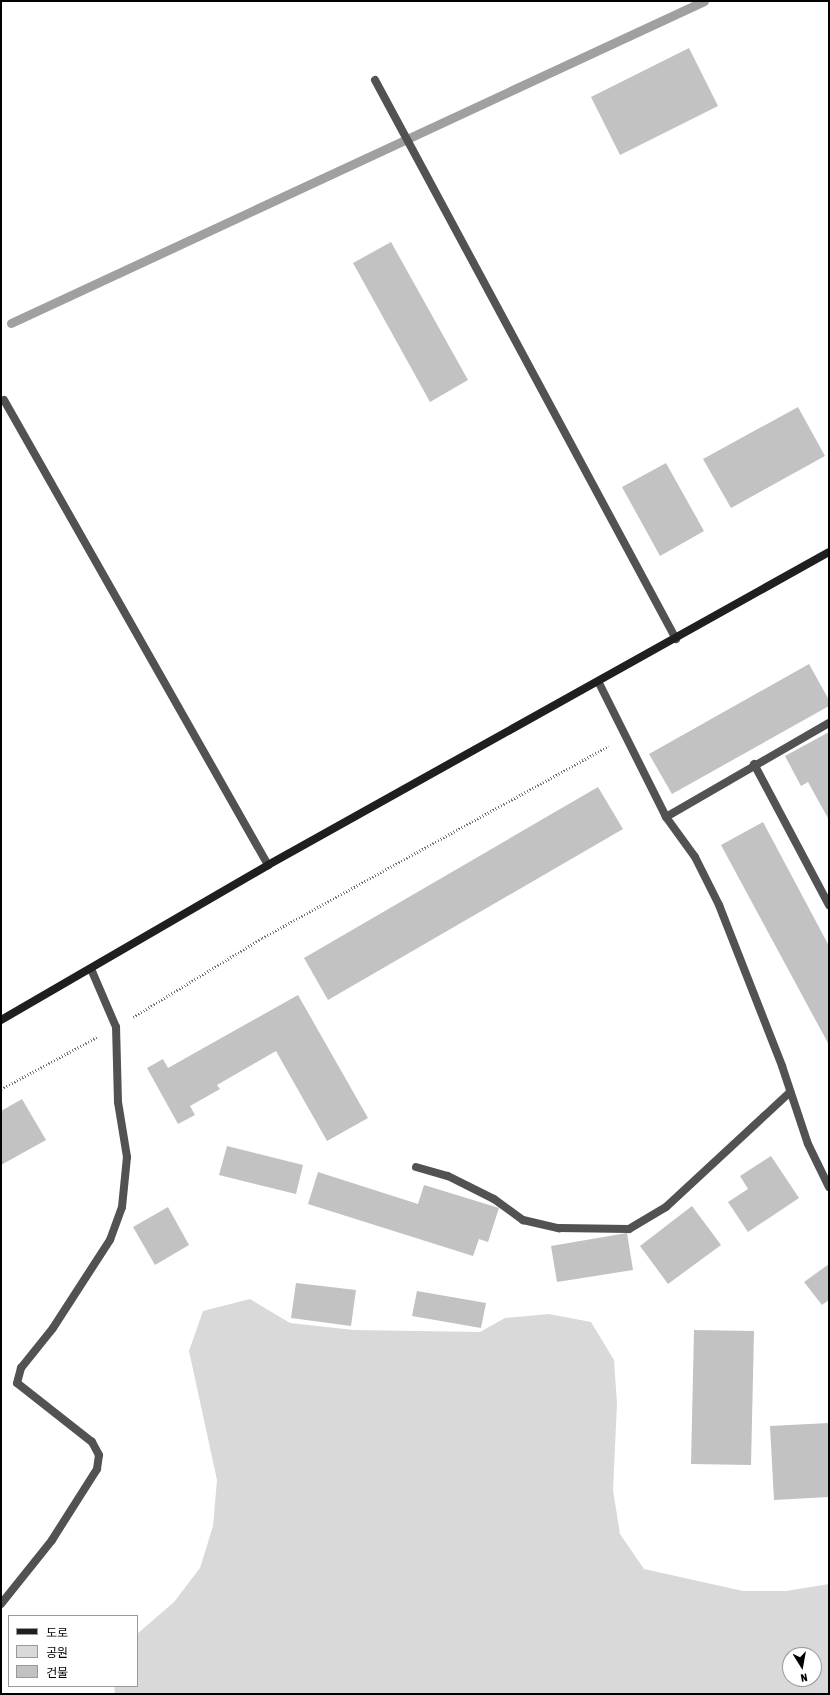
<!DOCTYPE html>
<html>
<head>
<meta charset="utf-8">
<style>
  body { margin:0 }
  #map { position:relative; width:830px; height:1695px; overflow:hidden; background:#fff; font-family:"Asap Condensed","Noto Sans KR",sans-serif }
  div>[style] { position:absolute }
  .green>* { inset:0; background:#d9d9d9 }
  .stream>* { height:9px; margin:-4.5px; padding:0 4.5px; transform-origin:4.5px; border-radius:4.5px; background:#a0a0a0 }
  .building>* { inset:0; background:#c2c2c2 }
  .path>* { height:2.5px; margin-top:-1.25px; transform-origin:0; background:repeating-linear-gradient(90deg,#747474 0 1px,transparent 0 3px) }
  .service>* { height:8px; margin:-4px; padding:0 4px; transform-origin:4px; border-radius:4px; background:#525252 }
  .minor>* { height:8px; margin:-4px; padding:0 4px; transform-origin:4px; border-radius:4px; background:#525252 }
  .secondary>* { height:8px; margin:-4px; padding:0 4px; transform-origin:4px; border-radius:4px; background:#1f1f1f }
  span { translate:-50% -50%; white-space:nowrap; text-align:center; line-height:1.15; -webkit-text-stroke:4px #fff; paint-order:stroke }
  .frame { position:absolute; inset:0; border:2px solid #000; pointer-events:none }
  .legend { position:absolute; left:8px; top:1615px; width:130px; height:72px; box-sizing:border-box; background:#fff; border:1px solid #999; margin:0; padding:5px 7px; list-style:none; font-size:12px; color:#000 }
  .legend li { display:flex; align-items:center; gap:8px; height:20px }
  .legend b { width:20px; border:1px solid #999 }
  .north { position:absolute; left:782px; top:1647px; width:40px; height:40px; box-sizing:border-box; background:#fff; border:1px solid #999; border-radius:50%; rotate:169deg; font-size:11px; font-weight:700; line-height:16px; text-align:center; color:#000 }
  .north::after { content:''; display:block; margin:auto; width:14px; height:18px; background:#000; clip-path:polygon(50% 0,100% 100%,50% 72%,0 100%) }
</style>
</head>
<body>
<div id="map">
  <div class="green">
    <div style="clip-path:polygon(evenodd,250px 1299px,290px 1323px,354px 1330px,480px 1332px,505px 1318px,549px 1314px,591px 1322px,614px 1360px,617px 1403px,613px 1490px,620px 1534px,644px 1569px,743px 1591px,786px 1591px,829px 1584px,829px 1694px,115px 1694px,114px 1686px,137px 1686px,137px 1634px,174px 1602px,200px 1568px,213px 1526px,217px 1480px,189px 1351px,203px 1311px,250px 1299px,790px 1655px,814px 1655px,814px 1679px,790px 1679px,790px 1655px)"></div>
  </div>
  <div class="stream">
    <div style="left:11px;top:323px;width:764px;rotate:-24.92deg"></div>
  </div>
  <div class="building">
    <div style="clip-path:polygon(689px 48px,718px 106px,620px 155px,591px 97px)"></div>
    <div style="clip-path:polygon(391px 242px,468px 380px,430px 402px,353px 263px)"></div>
    <div style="clip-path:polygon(798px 407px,825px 456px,731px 508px,703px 459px)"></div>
    <div style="clip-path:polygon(666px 463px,704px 531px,660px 556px,622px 487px)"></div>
    <div style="clip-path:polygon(809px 664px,829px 700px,829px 706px,672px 794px,649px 754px)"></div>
    <div style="clip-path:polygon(829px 732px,829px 820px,808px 782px,801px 786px,785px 756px)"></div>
    <div style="clip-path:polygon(598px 787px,623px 829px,328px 1000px,304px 958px)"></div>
    <div style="clip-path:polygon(763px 822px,829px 946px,829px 1045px,721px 845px)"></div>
    <div style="clip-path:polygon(298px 995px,368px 1118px,327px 1141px,276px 1051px,217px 1085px,220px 1089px,190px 1106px,195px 1115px,178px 1124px,147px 1068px,163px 1059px,168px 1068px)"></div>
    <div style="clip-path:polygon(22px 1099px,46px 1140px,1px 1165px,1px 1111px)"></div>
    <div style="clip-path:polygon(227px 1146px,303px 1165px,296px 1194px,219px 1175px)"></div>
    <div style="clip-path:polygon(771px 1156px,799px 1198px,748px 1232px,728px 1202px,748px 1189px,740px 1176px)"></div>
    <div style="clip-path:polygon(318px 1172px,418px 1204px,424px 1185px,499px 1208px,488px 1242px,479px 1239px,473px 1256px,308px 1204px)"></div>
    <div style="clip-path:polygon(692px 1206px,721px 1245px,668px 1284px,640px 1246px)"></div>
    <div style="clip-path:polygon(168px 1207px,189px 1245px,155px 1265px,133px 1227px)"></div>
    <div style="clip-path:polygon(627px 1233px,633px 1270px,557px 1282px,551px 1246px)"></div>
    <div style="clip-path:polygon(829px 1264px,829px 1300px,822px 1305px,804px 1282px)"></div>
    <div style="clip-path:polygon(296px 1283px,356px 1290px,351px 1326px,291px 1318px)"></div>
    <div style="clip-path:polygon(417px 1291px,486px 1303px,481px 1328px,412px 1316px)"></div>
    <div style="clip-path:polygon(694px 1330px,754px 1331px,751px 1465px,691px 1464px)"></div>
    <div style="clip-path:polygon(829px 1423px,829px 1497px,774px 1500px,770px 1426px)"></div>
  </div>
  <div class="path">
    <div style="left:133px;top:1017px;width:151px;rotate:-31.5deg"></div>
    <div style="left:262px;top:938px;width:396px;rotate:-29deg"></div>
    <div style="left:1px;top:1089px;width:109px;rotate:-28.4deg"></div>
  </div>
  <div class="service">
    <div style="left:754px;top:764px;width:160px;rotate:62deg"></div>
    <div style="left:666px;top:817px;width:188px;rotate:-30deg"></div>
  </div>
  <div class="minor">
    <div style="left:375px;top:80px;width:635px;rotate:61.7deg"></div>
    <div style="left:4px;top:400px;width:535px;rotate:60.41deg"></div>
    <div style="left:599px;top:683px;width:150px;rotate:63.4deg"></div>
    <div style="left:666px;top:817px;width:49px;rotate:54.1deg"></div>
    <div style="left:695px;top:857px;width:54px;rotate:63.4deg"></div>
    <div style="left:719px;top:905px;width:173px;rotate:68.6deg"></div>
    <div style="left:782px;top:1066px;width:82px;rotate:71.6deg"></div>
    <div style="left:808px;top:1144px;width:48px;rotate:64deg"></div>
    <div style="left:416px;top:1167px;width:33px;rotate:16deg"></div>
    <div style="left:448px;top:1176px;width:51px;rotate:26.6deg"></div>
    <div style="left:494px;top:1199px;width:36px;rotate:36deg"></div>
    <div style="left:523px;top:1220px;width:37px;rotate:13deg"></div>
    <div style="left:559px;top:1228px;width:70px;rotate:0.8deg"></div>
    <div style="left:629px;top:1229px;width:43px;rotate:-30.7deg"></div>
    <div style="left:666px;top:1207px;width:169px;rotate:-42.8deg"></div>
    <div style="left:1px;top:1604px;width:82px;rotate:-51.4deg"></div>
    <div style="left:52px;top:1540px;width:84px;rotate:-57.6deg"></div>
    <div style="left:97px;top:1469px;width:14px;rotate:-82deg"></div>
    <div style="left:99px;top:1455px;width:15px;rotate:-118deg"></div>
    <div style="left:92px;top:1442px;width:95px;rotate:-141.8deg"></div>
    <div style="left:17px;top:1383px;width:16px;rotate:-75deg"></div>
    <div style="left:21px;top:1368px;width:51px;rotate:-51.3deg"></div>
    <div style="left:53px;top:1328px;width:105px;rotate:-57.1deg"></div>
    <div style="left:110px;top:1240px;width:35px;rotate:-70deg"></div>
    <div style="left:122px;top:1207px;width:50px;rotate:-84.3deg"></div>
    <div style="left:127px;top:1157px;width:56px;rotate:-99.3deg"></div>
    <div style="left:118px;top:1102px;width:75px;rotate:-91.5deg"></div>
    <div style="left:116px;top:1027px;width:63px;rotate:-113.3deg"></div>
  </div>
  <div class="secondary">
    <div style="left:1px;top:1020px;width:309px;rotate:-30.1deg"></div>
    <div style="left:268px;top:865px;width:642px;rotate:-29.16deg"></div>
  </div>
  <div class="frame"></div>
  <ul class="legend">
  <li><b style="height:5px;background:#1f1f1f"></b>도로</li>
  <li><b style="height:11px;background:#d9d9d9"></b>공원</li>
  <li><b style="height:11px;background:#c2c2c2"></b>건물</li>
  </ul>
  <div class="north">N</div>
</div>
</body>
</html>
